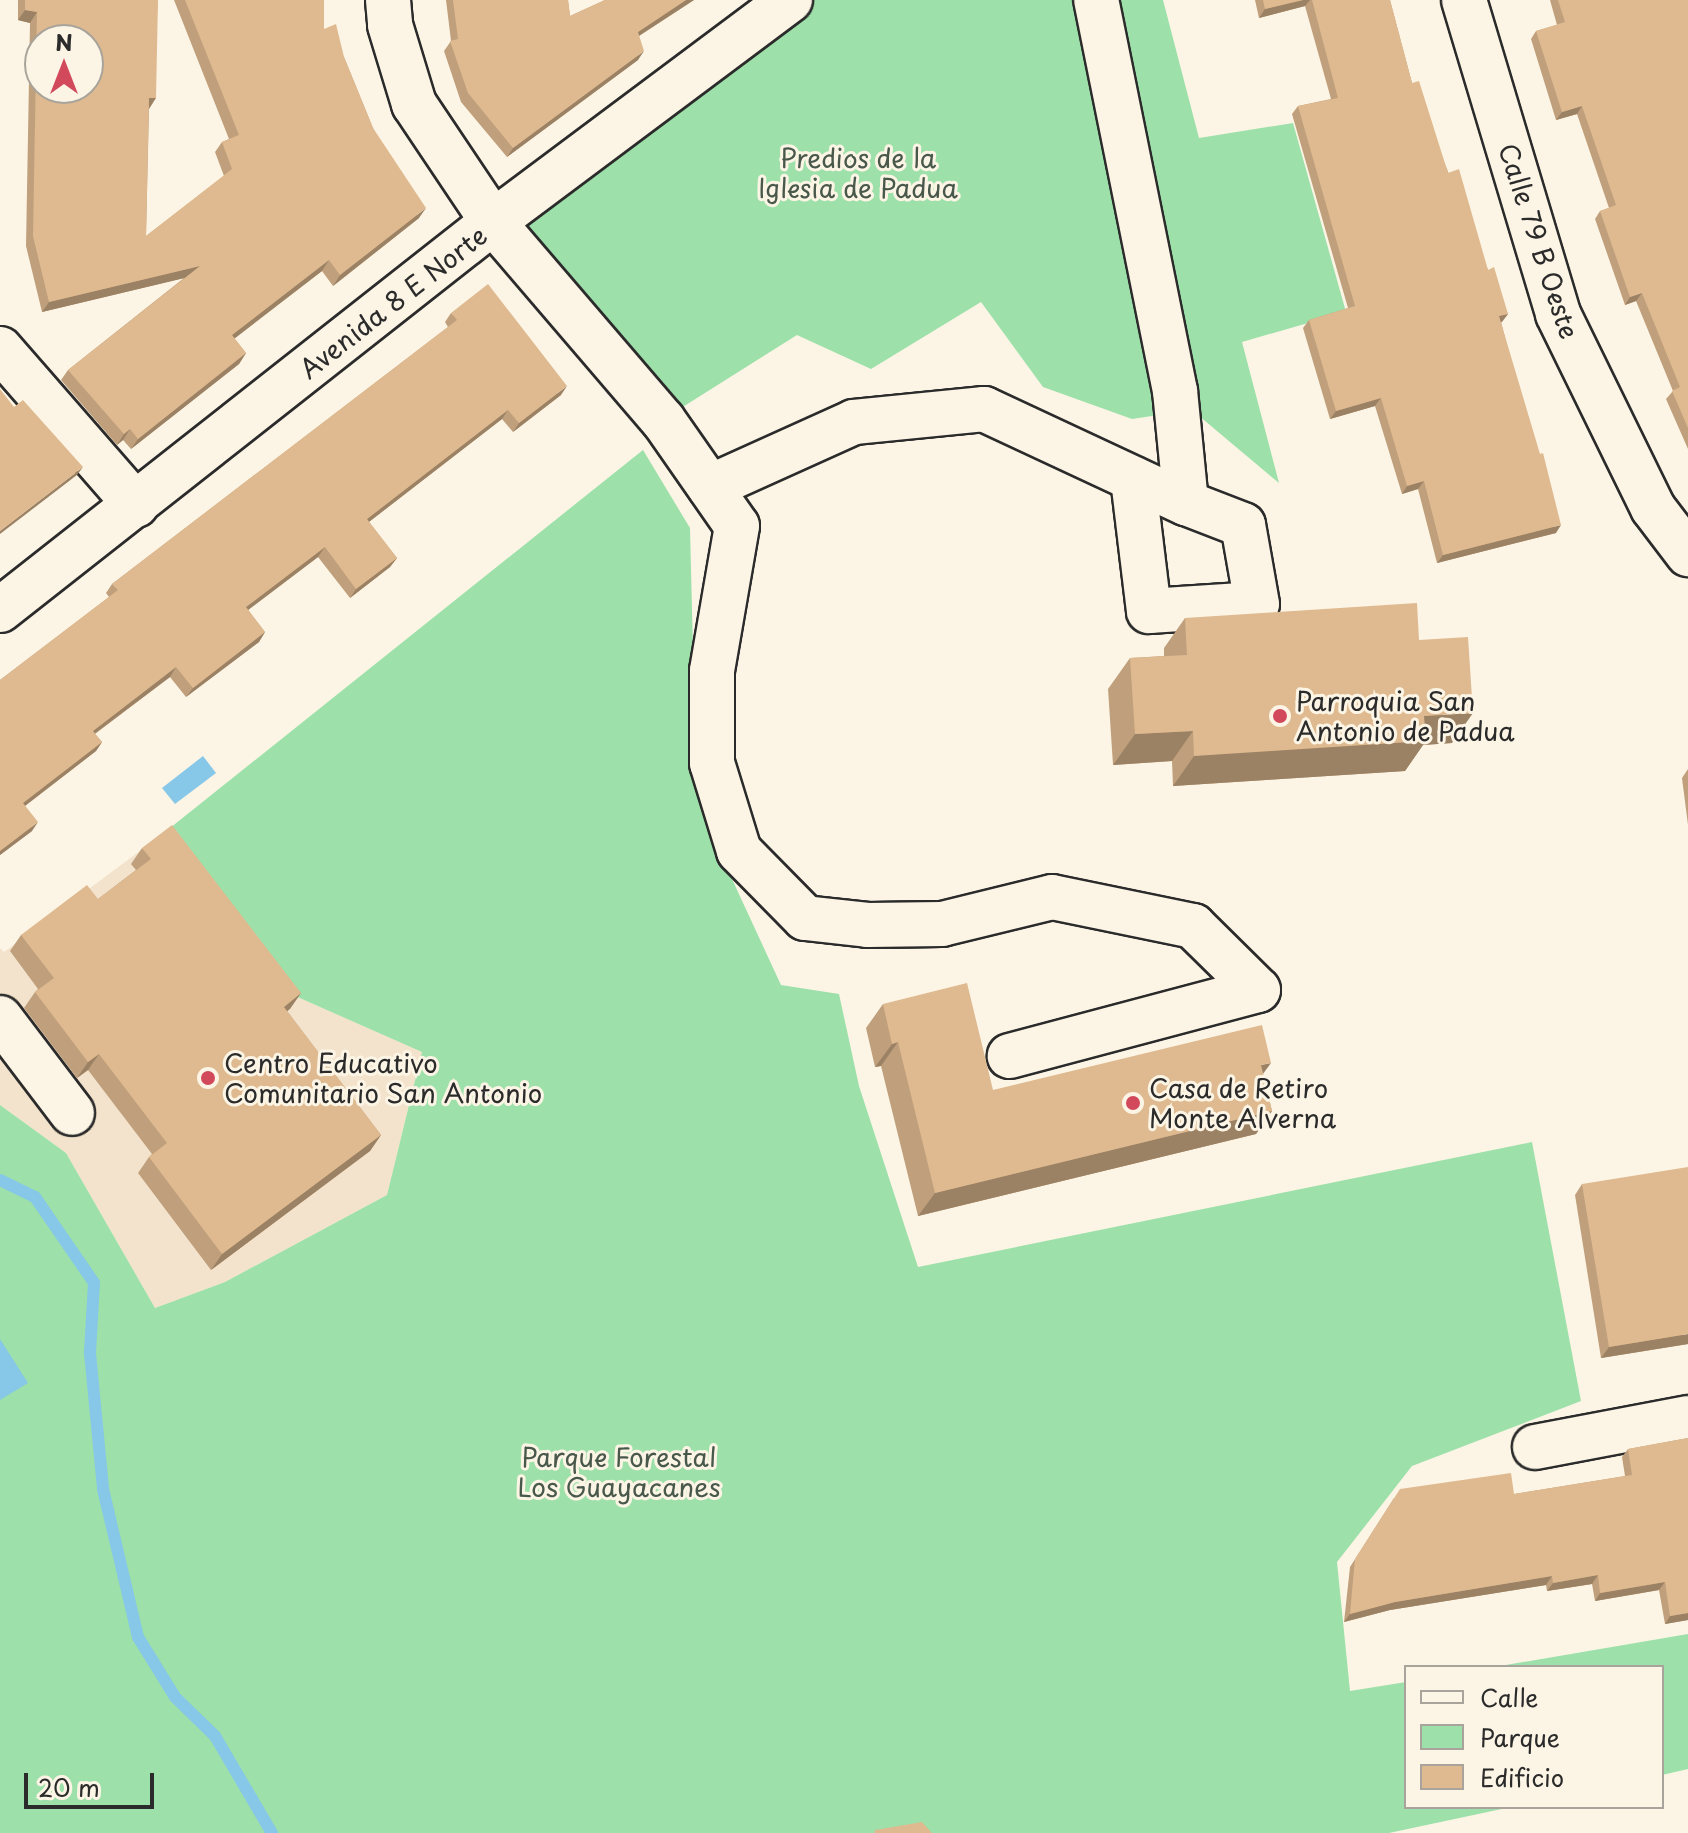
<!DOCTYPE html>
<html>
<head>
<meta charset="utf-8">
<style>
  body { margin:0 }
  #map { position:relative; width:1688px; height:1833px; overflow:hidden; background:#fcf5e5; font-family:"Playpen Sans",sans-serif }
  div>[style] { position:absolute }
  .built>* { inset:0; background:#f3e3cc }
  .green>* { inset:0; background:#9de0aa }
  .water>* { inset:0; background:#87c7e8 }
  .stream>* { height:12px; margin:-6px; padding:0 6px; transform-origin:6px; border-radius:6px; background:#87c7e8 }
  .roads { filter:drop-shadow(2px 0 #2b2b2b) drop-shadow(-2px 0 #2b2b2b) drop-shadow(0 2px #2b2b2b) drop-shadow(0 -2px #2b2b2b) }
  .minor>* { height:44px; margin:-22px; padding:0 22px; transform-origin:22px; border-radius:22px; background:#fcf5e5 }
  .wall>* { inset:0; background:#c0a07c }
  .shaded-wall>* { inset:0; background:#9c8265 }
  .building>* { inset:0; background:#dfba90 }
  .dots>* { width:22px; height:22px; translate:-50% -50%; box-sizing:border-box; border:4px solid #fcf5e5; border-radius:50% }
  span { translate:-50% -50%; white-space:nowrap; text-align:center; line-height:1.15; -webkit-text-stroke:6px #fcf5e5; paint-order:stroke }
  .park-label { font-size:26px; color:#48584b }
  .street-label { font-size:26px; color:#2b2b2b }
  .poi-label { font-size:26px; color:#2b2b2b }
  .left { translate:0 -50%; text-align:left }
  .legend { position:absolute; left:1404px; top:1665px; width:260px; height:144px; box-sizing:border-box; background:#fcf5e5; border:2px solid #a8a49b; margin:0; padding:10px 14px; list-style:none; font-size:24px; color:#2b2b2b }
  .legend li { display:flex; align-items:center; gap:16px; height:40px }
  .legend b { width:40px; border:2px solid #a8a49b }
  .north { position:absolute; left:24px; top:24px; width:80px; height:80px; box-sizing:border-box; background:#fcf5e5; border:2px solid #a8a49b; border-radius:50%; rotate:0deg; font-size:22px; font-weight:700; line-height:32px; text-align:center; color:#2b2b2b }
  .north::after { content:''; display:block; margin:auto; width:28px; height:36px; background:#d1495b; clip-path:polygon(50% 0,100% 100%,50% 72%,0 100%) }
  .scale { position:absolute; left:24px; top:1773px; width:130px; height:36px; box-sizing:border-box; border:4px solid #2b2b2b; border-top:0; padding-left:10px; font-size:24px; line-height:28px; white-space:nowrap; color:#2b2b2b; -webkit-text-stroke:6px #fcf5e5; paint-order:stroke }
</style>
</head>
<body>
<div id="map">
  <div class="built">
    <div style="clip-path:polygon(160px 836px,277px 988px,422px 1052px,387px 1195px,225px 1282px,155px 1308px,66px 1153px,0 1105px,0 948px,4px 952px)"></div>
  </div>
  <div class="green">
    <div style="clip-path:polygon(790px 0,1163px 0,1199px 138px,1293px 123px,1346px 312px,1242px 342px,1279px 483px,1192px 410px,1132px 419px,1043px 387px,981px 302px,871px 369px,797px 335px,670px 415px,493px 223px)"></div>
    <div style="clip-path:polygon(643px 450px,690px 528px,694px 691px,720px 853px,781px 985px,839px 994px,859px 1086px,918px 1267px,1532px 1142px,1581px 1401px,1412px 1466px,1337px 1562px,1350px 1691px,1406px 1682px,1406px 1807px,1511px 1807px,1389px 1833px,0 1833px,0 1105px,66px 1153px,155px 1308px,225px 1282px,387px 1195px,422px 1052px,277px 988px,160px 836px)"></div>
    <div style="clip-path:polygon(1688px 1634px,1688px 1769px,1662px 1775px,1662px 1667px,1494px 1667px)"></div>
  </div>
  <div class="water">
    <div style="clip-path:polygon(203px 756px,216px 773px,175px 804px,162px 788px)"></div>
    <div style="clip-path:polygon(0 1339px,28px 1383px,0 1400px)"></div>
  </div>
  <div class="stream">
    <div style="left:0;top:1180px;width:39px;rotate:26deg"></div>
    <div style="left:35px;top:1197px;width:104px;rotate:55.5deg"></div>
    <div style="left:94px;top:1283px;width:70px;rotate:93.3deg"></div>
    <div style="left:90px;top:1353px;width:137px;rotate:84.5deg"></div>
    <div style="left:103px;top:1489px;width:152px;rotate:76.7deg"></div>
    <div style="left:138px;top:1637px;width:70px;rotate:58.3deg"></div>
    <div style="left:175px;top:1697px;width:56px;rotate:44.3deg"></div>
    <div style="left:215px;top:1736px;width:113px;rotate:59.6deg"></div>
  </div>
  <div class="roads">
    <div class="minor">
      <div style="left:388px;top:0;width:25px;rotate:85deg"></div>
      <div style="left:390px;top:25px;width:83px;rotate:73.1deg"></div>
      <div style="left:414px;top:104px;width:142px;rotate:56.2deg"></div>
      <div style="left:493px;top:222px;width:261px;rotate:49.4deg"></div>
      <div style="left:663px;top:420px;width:129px;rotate:55.1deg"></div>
      <div style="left:737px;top:526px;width:147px;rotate:99.8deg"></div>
      <div style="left:712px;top:671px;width:92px;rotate:90deg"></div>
      <div style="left:712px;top:763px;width:92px;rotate:72.9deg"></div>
      <div style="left:739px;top:851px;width:94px;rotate:45.4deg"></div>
      <div style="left:805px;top:918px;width:63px;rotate:6.3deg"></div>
      <div style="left:868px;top:925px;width:74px;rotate:-0.8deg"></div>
      <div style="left:942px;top:924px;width:113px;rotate:-13.8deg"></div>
      <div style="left:1052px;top:897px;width:144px;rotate:11.6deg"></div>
      <div style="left:1193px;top:926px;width:91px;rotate:44.6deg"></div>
      <div style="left:1258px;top:990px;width:257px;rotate:165.1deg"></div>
      <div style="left:1464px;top:0;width:328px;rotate:73.3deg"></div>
      <div style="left:1558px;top:314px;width:216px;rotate:63.9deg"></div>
      <div style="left:1653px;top:508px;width:58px;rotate:52.7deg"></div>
      <div style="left:0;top:349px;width:207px;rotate:48.9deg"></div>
      <div style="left:1133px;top:479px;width:133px;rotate:83.1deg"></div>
      <div style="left:1149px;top:611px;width:108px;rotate:-3.7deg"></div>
      <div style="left:1257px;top:604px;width:80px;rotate:-100deg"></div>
      <div style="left:1243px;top:525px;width:61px;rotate:-158.9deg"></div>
      <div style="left:710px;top:487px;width:158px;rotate:-24.3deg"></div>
      <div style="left:854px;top:422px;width:131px;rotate:-5.7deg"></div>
      <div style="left:984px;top:409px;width:223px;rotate:25deg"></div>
      <div style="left:1186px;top:503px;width:113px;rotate:-95.6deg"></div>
      <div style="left:1175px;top:391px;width:399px;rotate:-101.4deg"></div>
      <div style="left:0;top:610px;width:627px;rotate:-38.2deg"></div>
      <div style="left:493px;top:222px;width:371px;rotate:-36.8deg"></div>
      <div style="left:0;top:1018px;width:119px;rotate:52.8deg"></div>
      <div style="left:1535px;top:1447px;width:156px;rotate:-10.7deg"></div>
    </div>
  </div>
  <div class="wall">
    <div style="clip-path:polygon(18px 0,158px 0,149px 109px,146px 236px,224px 176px,215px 152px,222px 142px,229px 139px,174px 0,324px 0,324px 29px,344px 57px,373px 128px,419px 218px,333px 286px,322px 271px,234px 338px,246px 353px,239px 364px,131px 449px,123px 440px,117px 445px,61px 380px,68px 370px,184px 278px,42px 312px,26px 246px,30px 23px,18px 20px)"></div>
    <div style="clip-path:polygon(446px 0,568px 0,570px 16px,605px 0,694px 0,639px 36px,638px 60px,507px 157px,461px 102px,444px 51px,451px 41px)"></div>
    <div style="clip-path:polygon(1255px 0,1390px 0,1412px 83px,1488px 270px,1508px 314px,1501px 322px,1556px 533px,1437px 563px,1418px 489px,1402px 494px,1375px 406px,1330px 419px,1303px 328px,1309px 320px,1348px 308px,1292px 114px,1298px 106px,1331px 99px,1305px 6px,1259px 18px)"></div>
    <div style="clip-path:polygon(1550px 0,1688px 0,1688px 449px,1666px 399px,1673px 391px,1636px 301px,1625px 305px,1595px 219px,1600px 211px,1609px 208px,1577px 114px,1556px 120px,1531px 39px,1536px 31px,1557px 25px)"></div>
    <div style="clip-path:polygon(451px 313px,561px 395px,513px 432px,502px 419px,369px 522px,397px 558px,390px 567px,350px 598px,318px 557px,248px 610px,265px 632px,259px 642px,186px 697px,170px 677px,95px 734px,102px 742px,96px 751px,25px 806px,32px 831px,0 855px,0 680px,109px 597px,106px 593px,112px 584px,448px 327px,445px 322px)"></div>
    <div style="clip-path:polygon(1185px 618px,1419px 640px,1452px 743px,1423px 745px,1405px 771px,1173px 786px,1172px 761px,1113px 765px,1108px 689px,1130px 658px,1164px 656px,1164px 648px)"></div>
    <div style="clip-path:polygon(1688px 769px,1688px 825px,1682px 778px)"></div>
    <div style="clip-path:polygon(142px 848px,301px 993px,287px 1011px,381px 1135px,370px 1151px,211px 1270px,138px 1173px,149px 1157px,152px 1154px,88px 1070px,77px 1078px,24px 1008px,35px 992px,38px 989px,10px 951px,21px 935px,98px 899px,136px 870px,131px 864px)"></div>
    <div style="clip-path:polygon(883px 1004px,993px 1090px,1263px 1074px,1272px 1111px,1256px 1134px,918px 1216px,881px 1066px,875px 1067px,866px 1028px)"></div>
    <div style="clip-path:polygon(1582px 1184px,1688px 1344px,1601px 1358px,1575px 1195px)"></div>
    <div style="clip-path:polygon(1688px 1438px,1688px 1620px,1665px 1624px,1659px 1590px,1595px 1601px,1592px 1584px,1547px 1591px,1546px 1585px,1390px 1610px,1344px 1622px,1350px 1567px,1394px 1498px,1514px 1494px,1625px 1476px,1622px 1457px,1628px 1449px)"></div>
  </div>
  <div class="shaded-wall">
    <div style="clip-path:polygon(686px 0,694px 0,631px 41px,638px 32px)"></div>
    <div style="clip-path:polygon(1303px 0,1310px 0,1305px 6px,1259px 18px,1265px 9px)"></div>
    <div style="clip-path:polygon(25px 10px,37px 12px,30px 23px,18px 20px)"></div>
    <div style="clip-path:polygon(644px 51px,638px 60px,507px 157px,513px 148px)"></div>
    <div style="clip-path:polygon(149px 98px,156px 98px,149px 109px)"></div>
    <div style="clip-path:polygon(1582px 106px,1577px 114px,1556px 120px,1562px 112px)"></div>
    <div style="clip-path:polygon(426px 208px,419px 218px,333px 286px,340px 275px)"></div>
    <div style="clip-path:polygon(329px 260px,322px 271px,225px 346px,232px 335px)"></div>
    <div style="clip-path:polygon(200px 266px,193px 276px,42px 312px,49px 302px)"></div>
    <div style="clip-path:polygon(1642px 293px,1636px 301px,1625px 305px,1630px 297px)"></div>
    <div style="clip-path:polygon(1508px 314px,1502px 322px,1494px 325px,1499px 316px)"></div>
    <div style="clip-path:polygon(246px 353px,239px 364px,131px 449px,138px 439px)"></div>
    <div style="clip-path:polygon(567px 386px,561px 395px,513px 432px,519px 423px)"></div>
    <div style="clip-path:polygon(1381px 398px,1375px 406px,1330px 419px,1336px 411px)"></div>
    <div style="clip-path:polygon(508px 410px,502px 419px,361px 528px,367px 519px)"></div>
    <div style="clip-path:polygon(130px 429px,123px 440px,117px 445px,124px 434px)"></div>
    <div style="clip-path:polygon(83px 467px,77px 475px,0 534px,0 531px)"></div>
    <div style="clip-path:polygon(1424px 481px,1418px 489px,1402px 494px,1407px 486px)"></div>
    <div style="clip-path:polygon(1561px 525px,1556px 533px,1437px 563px,1443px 555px)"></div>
    <div style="clip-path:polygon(325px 547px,318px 557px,240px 616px,246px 607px)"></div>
    <div style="clip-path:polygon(397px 558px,390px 567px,350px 598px,356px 589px)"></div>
    <div style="clip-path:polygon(265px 632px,259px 642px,186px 697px,193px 688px)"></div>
    <div style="clip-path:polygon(176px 667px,170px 677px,86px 740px,93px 731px)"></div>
    <div style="clip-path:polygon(1473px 713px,1452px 743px,1423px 745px,1405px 771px,1173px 786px,1194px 756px,1424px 716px)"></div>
    <div style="clip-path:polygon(1193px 731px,1172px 761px,1113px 765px,1135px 734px)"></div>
    <div style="clip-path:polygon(102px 742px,96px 751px,17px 812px,23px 803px)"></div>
    <div style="clip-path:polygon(38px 822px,32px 831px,0 855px,0 851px)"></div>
    <div style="clip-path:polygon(301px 993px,290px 1009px,272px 1023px,284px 1007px)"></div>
    <div style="clip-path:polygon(898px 1042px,881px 1066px,875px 1067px,892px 1044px)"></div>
    <div style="clip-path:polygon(99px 1054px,88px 1070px,77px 1078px,88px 1062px)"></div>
    <div style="clip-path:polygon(1271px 1063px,1254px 1086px,1261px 1065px)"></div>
    <div style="clip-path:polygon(1272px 1111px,1256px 1134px,918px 1216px,935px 1193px)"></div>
    <div style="clip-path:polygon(381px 1135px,370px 1151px,211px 1270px,222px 1254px)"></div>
    <div style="clip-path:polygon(1688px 1334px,1688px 1344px,1601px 1358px,1609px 1347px)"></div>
    <div style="clip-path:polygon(1598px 1575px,1592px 1584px,1547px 1591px,1553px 1583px)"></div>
    <div style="clip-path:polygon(1552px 1576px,1546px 1585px,1390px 1610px,1344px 1622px,1350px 1614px,1395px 1602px)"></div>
    <div style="clip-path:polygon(1665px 1582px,1659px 1590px,1595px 1601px,1600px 1593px)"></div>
    <div style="clip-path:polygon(1688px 1613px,1688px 1620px,1665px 1624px,1670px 1616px)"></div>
  </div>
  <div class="building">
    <div style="clip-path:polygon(evenodd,25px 0,158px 0,156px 98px,149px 98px,146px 236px,232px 169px,222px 142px,239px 135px,185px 0,324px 0,324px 29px,336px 24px,344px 57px,373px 128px,426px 208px,340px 275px,329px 260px,232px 335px,246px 353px,138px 439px,130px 429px,124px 434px,68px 370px,200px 266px,49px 302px,33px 236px,37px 12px,25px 10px,25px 0,40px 40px,88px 40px,88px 88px,40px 88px,40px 40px)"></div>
    <div style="clip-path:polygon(453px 0,568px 0,570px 16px,605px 0,686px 0,638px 32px,644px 51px,513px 148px,468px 93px,450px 41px,458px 39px)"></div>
    <div style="clip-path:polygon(1263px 0,1303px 0,1265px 9px)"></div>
    <div style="clip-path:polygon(1312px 0,1390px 0,1412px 83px,1419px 81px,1448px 173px,1459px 169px,1488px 270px,1494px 267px,1508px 314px,1499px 316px,1540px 454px,1543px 453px,1561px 525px,1443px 555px,1424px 481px,1407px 486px,1381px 398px,1336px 411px,1309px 320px,1355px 306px,1298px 106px,1338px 98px)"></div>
    <div style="clip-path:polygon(1558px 0,1688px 0,1688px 428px,1672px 391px,1680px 387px,1642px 293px,1630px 297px,1600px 211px,1616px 205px,1582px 106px,1562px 112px,1536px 31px,1565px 22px)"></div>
    <div style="clip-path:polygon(488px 284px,567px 386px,519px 423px,508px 410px,367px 519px,397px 558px,356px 589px,325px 547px,246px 607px,265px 632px,193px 688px,176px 667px,93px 731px,102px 742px,23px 803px,38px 822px,0 851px,0 680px,118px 590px,112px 584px,457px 320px,451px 313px)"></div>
    <div style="clip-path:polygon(0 389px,14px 407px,23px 400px,83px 467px,0 531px)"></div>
    <div style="clip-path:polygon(1417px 603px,1419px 640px,1468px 637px,1473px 713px,1424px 716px,1426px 741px,1194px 756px,1193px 731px,1135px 734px,1130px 658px,1187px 655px,1185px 618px)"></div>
    <div style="clip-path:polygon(172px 825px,301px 993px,284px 1007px,381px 1135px,222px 1254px,149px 1157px,167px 1143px,99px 1054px,88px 1062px,35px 992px,54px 978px,21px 935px,87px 885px,98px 899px,151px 859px,142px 848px)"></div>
    <div style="clip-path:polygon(967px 983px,993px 1090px,1262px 1025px,1271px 1063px,1261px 1065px,1272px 1111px,935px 1193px,898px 1042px,892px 1044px,883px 1004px)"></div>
    <div style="clip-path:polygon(1688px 1167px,1688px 1334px,1609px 1347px,1582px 1184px)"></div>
    <div style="clip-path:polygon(1688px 1438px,1688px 1613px,1670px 1616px,1665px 1582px,1600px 1593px,1598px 1575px,1553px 1583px,1552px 1576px,1395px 1602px,1350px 1614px,1355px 1559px,1400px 1489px,1511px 1473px,1514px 1494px,1632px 1475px,1628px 1449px)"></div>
    <div style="clip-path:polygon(922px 1822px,932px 1833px,874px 1833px,875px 1830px)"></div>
  </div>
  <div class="dots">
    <div style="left:1280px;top:716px;background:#d1495b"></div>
    <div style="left:208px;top:1078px;background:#d1495b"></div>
    <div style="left:1133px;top:1103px;background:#d1495b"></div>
  </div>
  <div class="park-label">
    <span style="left:858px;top:173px">Predios de la<br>Iglesia de Padua</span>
    <span style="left:619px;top:1472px">Parque Forestal<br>Los Guayacanes</span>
  </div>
  <div class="street-label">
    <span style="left:1539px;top:241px;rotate:72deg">Calle 79 B Oeste</span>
    <span style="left:393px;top:302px;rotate:-38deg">Avenida 8 E Norte</span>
  </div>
  <div class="poi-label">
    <span class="left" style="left:1296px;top:716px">Parroquia San<br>Antonio de Padua</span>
    <span class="left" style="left:224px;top:1078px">Centro Educativo<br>Comunitario San Antonio</span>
    <span class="left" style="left:1149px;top:1103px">Casa de Retiro<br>Monte Alverna</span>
  </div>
  <ul class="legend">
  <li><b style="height:10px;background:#fcf5e5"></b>Calle</li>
  <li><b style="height:22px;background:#9de0aa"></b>Parque</li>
  <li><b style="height:22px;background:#dfba90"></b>Edificio</li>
  </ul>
  <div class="north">N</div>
  <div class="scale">20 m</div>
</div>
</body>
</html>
